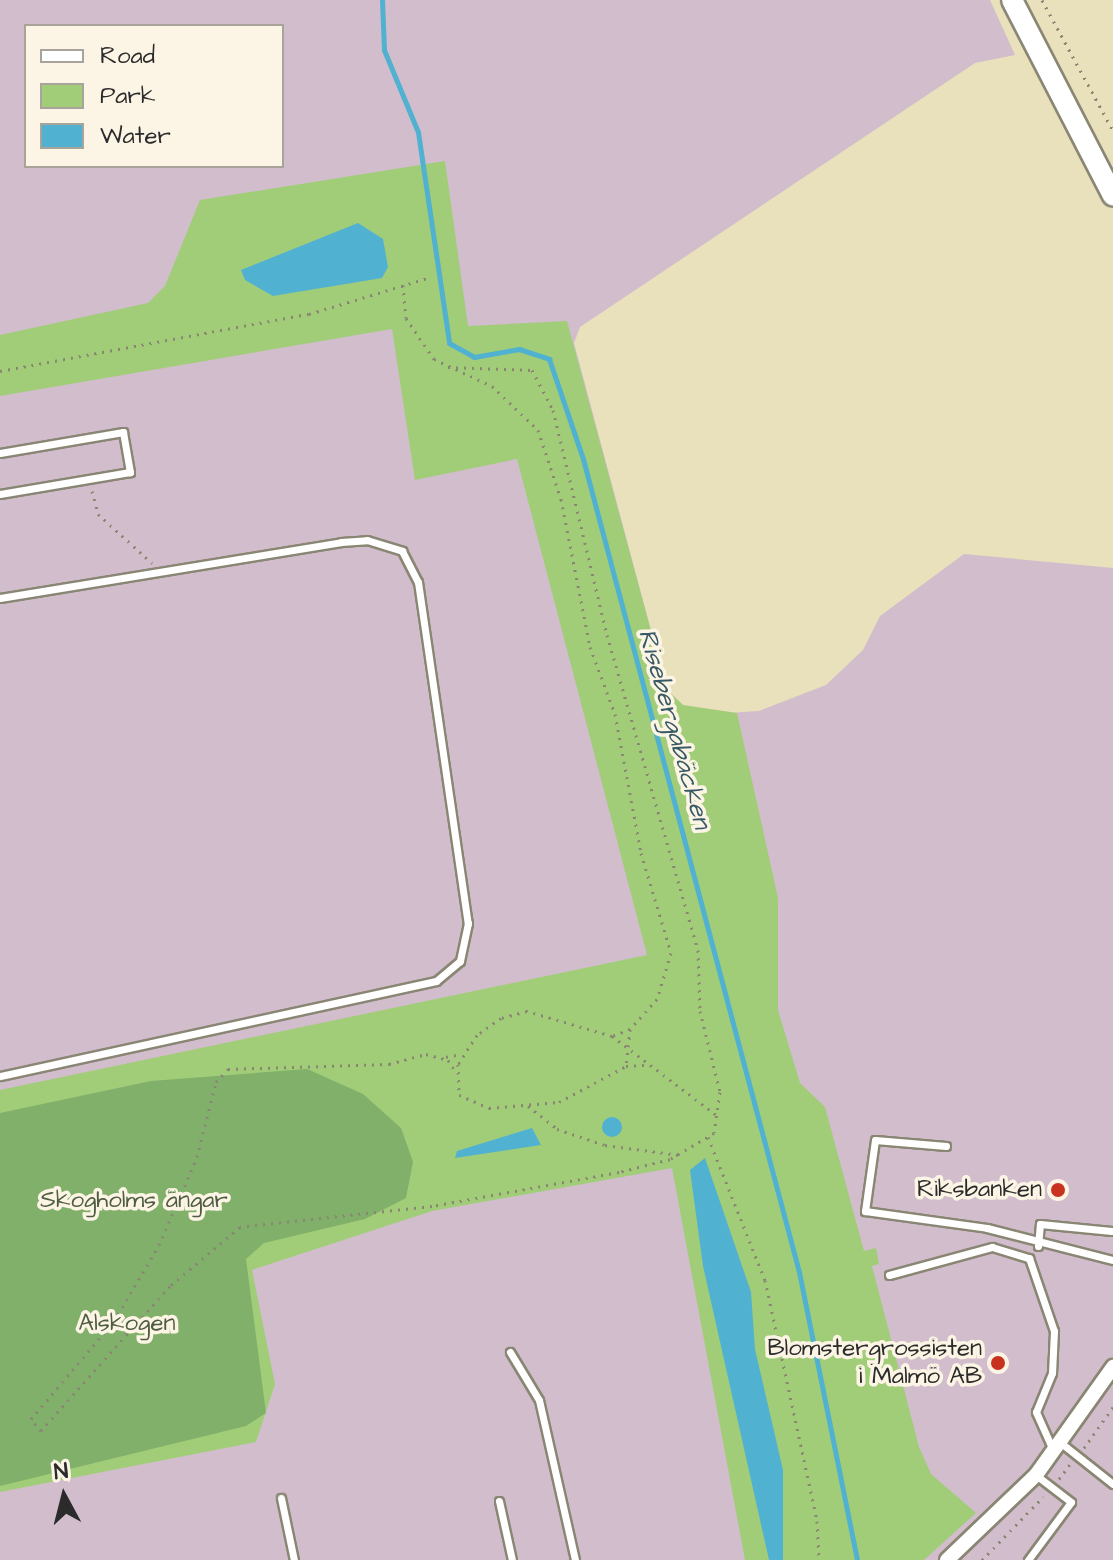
<!DOCTYPE html>
<html>
<head>
<meta charset="utf-8">
<style>
  body { margin:0 }
  #map { position:relative; width:1113px; height:1560px; overflow:hidden; background:#e9e0bc; font-family:"Architects Daughter",sans-serif }
  div>[style] { position:absolute }
  .industrial>* { inset:0; background:#d1bdcb }
  .green>* { inset:0; background:#a1cd79 }
  .forest>* { inset:0; background:#80b069 }
  .water>* { inset:0; background:#51b1d0 }
  .round { border-radius:50% }
  .stream>* { height:5px; margin:-2.5px; padding:0 2.5px; transform-origin:2.5px; border-radius:2.5px; background:#51b1d0 }
  .path>* { height:3px; margin-top:-1.5px; transform-origin:0; background:repeating-linear-gradient(90deg,#8a8674 0 2px,transparent 0 8px) }
  .roads { filter:drop-shadow(2px 0 #8a8674) drop-shadow(-2px 0 #8a8674) drop-shadow(0 2px #8a8674) drop-shadow(0 -2px #8a8674) }
  .lane>* { height:7px; margin:-3.5px; padding:0 3.5px; transform-origin:3.5px; border-radius:3.5px; background:#fff }
  .street>* { height:14px; margin:-7px; padding:0 7px; transform-origin:7px; border-radius:7px; background:#fff }
  .secondary>* { height:20px; margin:-10px; padding:0 10px; transform-origin:10px; border-radius:10px; background:#fff }
  .dots>* { width:22px; height:22px; translate:-50% -50%; box-sizing:border-box; border:4px solid #fcf5e5; border-radius:50% }
  span { translate:-50% -50%; white-space:nowrap; text-align:center; line-height:1.15; -webkit-text-stroke:7px #fcf5e5; paint-order:stroke }
  .poi-label { font-size:24px; color:#2b2b2b }
  .right { translate:-100% -50%; text-align:right }
  .park-label { font-size:24px; color:#4e5c42 }
  .water-label { font-size:26px; color:#385a65; font-style:italic }
  .legend { position:absolute; left:24px; top:24px; width:260px; height:144px; box-sizing:border-box; background:#fcf5e5; border:2px solid #a8a49b; margin:0; padding:10px 14px; list-style:none; font-size:24px; color:#2b2b2b }
  .legend li { display:flex; align-items:center; gap:16px; height:40px }
  .legend b { width:40px; border:2px solid #a8a49b }
  .north { position:absolute; left:24px; top:1456px; width:80px; height:80px; -webkit-text-stroke:6px #fcf5e5; paint-order:stroke; rotate:353deg; font-size:22px; font-weight:700; line-height:32px; text-align:center; color:#2b2b2b }
  .north::after { content:''; display:block; margin:auto; width:28px; height:36px; background:#2b2b2b; clip-path:polygon(50% 0,100% 100%,50% 72%,0 100%) }
</style>
</head>
<body>
<div id="map">
  <div class="industrial">
    <div style="clip-path:polygon(evenodd,0 0,990px 0,1015px 55px,975px 63px,580px 327px,574px 343px,667px 690px,683px 705px,712px 714px,759px 711px,826px 685px,863px 650px,880px 616px,964px 554px,1113px 568px,1113px 1560px,0 1560px,0 0,26px 26px,282px 26px,282px 166px,26px 166px,26px 26px)"></div>
  </div>
  <div class="green">
    <div style="clip-path:polygon(445px 161px,468px 326px,567px 321px,667px 690px,683px 705px,737px 713px,778px 898px,778px 1010px,800px 1083px,825px 1107px,864px 1251px,876px 1248px,879px 1264px,872px 1266px,919px 1447px,931px 1474px,976px 1513px,924px 1560px,745px 1560px,672px 1168px,432px 1211px,252px 1270px,275px 1384px,256px 1442px,0 1492px,0 1090px,647px 955px,517px 459px,415px 480px,392px 329px,0 396px,0 335px,148px 303px,165px 286px,200px 200px)"></div>
  </div>
  <div class="forest">
    <div style="clip-path:polygon(307px 1069px,363px 1094px,401px 1128px,413px 1162px,406px 1198px,365px 1219px,264px 1243px,246px 1259px,266px 1413px,246px 1426px,0 1486px,0 1113px,151px 1081px)"></div>
  </div>
  <div class="water">
    <div style="clip-path:polygon(358px 223px,383px 239px,388px 267px,382px 278px,273px 296px,245px 280px,241px 270px)"></div>
    <div class="round" style="left:602px;top:1117px;width:20px;height:20px"></div>
    <div style="clip-path:polygon(532px 1128px,541px 1145px,455px 1158px,457px 1151px)"></div>
    <div style="clip-path:polygon(705px 1158px,751px 1292px,755px 1349px,783px 1470px,783px 1560px,769px 1560px,703px 1266px,690px 1170px)"></div>
  </div>
  <div class="stream">
    <div style="left:382px;top:0;width:50px;rotate:87.7deg"></div>
    <div style="left:384px;top:50px;width:89px;rotate:67.5deg"></div>
    <div style="left:418px;top:132px;width:213px;rotate:81.6deg"></div>
    <div style="left:449px;top:343px;width:29px;rotate:29deg"></div>
    <div style="left:474px;top:357px;width:46px;rotate:-10.1deg"></div>
    <div style="left:519px;top:349px;width:32px;rotate:18deg"></div>
    <div style="left:549px;top:359px;width:106px;rotate:71.2deg"></div>
    <div style="left:583px;top:459px;width:841px;rotate:75.12deg"></div>
    <div style="left:799px;top:1272px;width:294px;rotate:78.6deg"></div>
  </div>
  <div class="path">
    <div style="left:1042px;top:0;width:149px;rotate:61.5deg"></div>
    <div style="left:403px;top:285px;width:33px;rotate:85deg"></div>
    <div style="left:406px;top:318px;width:50px;rotate:55.7deg"></div>
    <div style="left:434px;top:359px;width:64px;rotate:25deg"></div>
    <div style="left:492px;top:386px;width:64px;rotate:43.7deg"></div>
    <div style="left:538px;top:430px;width:73px;rotate:71.6deg"></div>
    <div style="left:561px;top:499px;width:151px;rotate:78.9deg"></div>
    <div style="left:590px;top:647px;width:72px;rotate:69.5deg"></div>
    <div style="left:615px;top:714px;width:141px;rotate:79.4deg"></div>
    <div style="left:641px;top:853px;width:104px;rotate:73.3deg"></div>
    <div style="left:671px;top:953px;width:48px;rotate:106.9deg"></div>
    <div style="left:657px;top:999px;width:40px;rotate:132deg"></div>
    <div style="left:630px;top:1029px;width:37px;rotate:96deg"></div>
    <div style="left:448px;top:367px;width:84px;rotate:2deg"></div>
    <div style="left:532px;top:370px;width:45px;rotate:62.3deg"></div>
    <div style="left:553px;top:410px;width:231px;rotate:76.5deg"></div>
    <div style="left:607px;top:635px;width:328px;rotate:73.9deg"></div>
    <div style="left:698px;top:950px;width:61px;rotate:88.1deg"></div>
    <div style="left:700px;top:1011px;width:83px;rotate:76.1deg"></div>
    <div style="left:720px;top:1092px;width:41px;rotate:98.3deg"></div>
    <div style="left:714px;top:1133px;width:51px;rotate:149.4deg"></div>
    <div style="left:670px;top:1159px;width:53px;rotate:165.7deg"></div>
    <div style="left:619px;top:1172px;width:190px;rotate:169.7deg"></div>
    <div style="left:432px;top:1206px;width:193px;rotate:173.8deg"></div>
    <div style="left:240px;top:1227px;width:92px;rotate:139.9deg"></div>
    <div style="left:170px;top:1286px;width:194px;rotate:131.7deg"></div>
    <div style="left:41px;top:1431px;width:16px;rotate:-130deg"></div>
    <div style="left:31px;top:1419px;width:128px;rotate:-49.7deg"></div>
    <div style="left:114px;top:1321px;width:88px;rotate:-59.4deg"></div>
    <div style="left:159px;top:1245px;width:96px;rotate:-66.6deg"></div>
    <div style="left:197px;top:1157px;width:77px;rotate:-75.8deg"></div>
    <div style="left:216px;top:1082px;width:18px;rotate:-47deg"></div>
    <div style="left:228px;top:1069px;width:161px;rotate:-1.8deg"></div>
    <div style="left:389px;top:1064px;width:38px;rotate:-15deg"></div>
    <div style="left:426px;top:1054px;width:23px;rotate:15deg"></div>
    <div style="left:448px;top:1060px;width:15px;rotate:58deg"></div>
    <div style="left:0;top:371px;width:314px;rotate:-10.5deg"></div>
    <div style="left:309px;top:314px;width:127px;rotate:-16.9deg"></div>
    <div style="left:92px;top:491px;width:24px;rotate:75deg"></div>
    <div style="left:98px;top:514px;width:73px;rotate:42.2deg"></div>
    <div style="left:630px;top:1029px;width:19px;rotate:159deg"></div>
    <div style="left:612px;top:1036px;width:89px;rotate:-163.6deg"></div>
    <div style="left:527px;top:1011px;width:27px;rotate:165deg"></div>
    <div style="left:501px;top:1018px;width:29px;rotate:145deg"></div>
    <div style="left:477px;top:1035px;width:35px;rotate:123deg"></div>
    <div style="left:458px;top:1064px;width:31px;rotate:88deg"></div>
    <div style="left:459px;top:1095px;width:33px;rotate:23deg"></div>
    <div style="left:489px;top:1108px;width:70px;rotate:-4.9deg"></div>
    <div style="left:559px;top:1102px;width:76px;rotate:-28.2deg"></div>
    <div style="left:626px;top:1066px;width:22px;rotate:-3deg"></div>
    <div style="left:612px;top:1036px;width:134px;rotate:37.1deg"></div>
    <div style="left:446px;top:1057px;width:15px;rotate:-11deg"></div>
    <div style="left:528px;top:1106px;width:37px;rotate:38deg"></div>
    <div style="left:557px;top:1129px;width:51px;rotate:18.4deg"></div>
    <div style="left:605px;top:1145px;width:75px;rotate:7.7deg"></div>
    <div style="left:708px;top:1137px;width:154px;rotate:68.3deg"></div>
    <div style="left:765px;top:1280px;width:247px;rotate:77.8deg"></div>
    <div style="left:817px;top:1521px;width:39px;rotate:87deg"></div>
    <div style="left:119px;top:1313px;width:20px;rotate:37deg"></div>
    <div style="left:1084px;top:1448px;width:50px;rotate:-54.7deg"></div>
    <div style="left:1059px;top:1479px;width:20px;rotate:-53deg"></div>
    <div style="left:982px;top:1560px;width:88px;rotate:-45.9deg"></div>
  </div>
  <div class="roads">
    <div class="lane">
      <div style="left:0;top:453px;width:125px;rotate:-9.7deg"></div>
      <div style="left:123px;top:432px;width:41px;rotate:80.1deg"></div>
      <div style="left:130px;top:472px;width:132px;rotate:170.4deg"></div>
      <div style="left:0;top:598px;width:346px;rotate:-9.3deg"></div>
      <div style="left:341px;top:542px;width:26px;rotate:-4deg"></div>
      <div style="left:367px;top:540px;width:37px;rotate:17deg"></div>
      <div style="left:402px;top:551px;width:35px;rotate:63deg"></div>
      <div style="left:418px;top:582px;width:345px;rotate:81.7deg"></div>
      <div style="left:468px;top:923px;width:39px;rotate:102deg"></div>
      <div style="left:460px;top:961px;width:31px;rotate:140deg"></div>
      <div style="left:436px;top:981px;width:446px;rotate:167.7deg"></div>
      <div style="left:946px;top:1146px;width:71px;rotate:-175.2deg"></div>
      <div style="left:875px;top:1140px;width:72px;rotate:98deg"></div>
      <div style="left:865px;top:1211px;width:123px;rotate:7.9deg"></div>
      <div style="left:987px;top:1228px;width:130px;rotate:14.3deg"></div>
      <div style="left:1038px;top:1246px;width:22px;rotate:-85deg"></div>
      <div style="left:1040px;top:1224px;width:72px;rotate:5.6deg"></div>
      <div style="left:889px;top:1275px;width:107px;rotate:-15.2deg"></div>
      <div style="left:992px;top:1247px;width:39px;rotate:17deg"></div>
      <div style="left:1029px;top:1258px;width:77px;rotate:71.1deg"></div>
      <div style="left:1054px;top:1331px;width:42px;rotate:92.7deg"></div>
      <div style="left:1052px;top:1373px;width:42px;rotate:112.3deg"></div>
      <div style="left:1036px;top:1412px;width:42px;rotate:65.9deg"></div>
      <div style="left:510px;top:1352px;width:56px;rotate:58.9deg"></div>
      <div style="left:539px;top:1400px;width:164px;rotate:77.3deg"></div>
      <div style="left:1061px;top:1443px;width:66px;rotate:38.3deg"></div>
      <div style="left:281px;top:1498px;width:63px;rotate:78.2deg"></div>
      <div style="left:499px;top:1501px;width:60px;rotate:77.6deg"></div>
      <div style="left:1028px;top:1560px;width:72px;rotate:-53.4deg"></div>
      <div style="left:1071px;top:1502px;width:44px;rotate:-142.4deg"></div>
    </div>
    <div class="street">
      <div style="left:947px;top:1560px;width:123px;rotate:-43.7deg"></div>
      <div style="left:1036px;top:1475px;width:133px;rotate:-54.5deg"></div>
    </div>
    <div class="secondary">
      <div style="left:1012px;top:0;width:220px;rotate:62.7deg"></div>
    </div>
  </div>
  <div class="dots">
    <div style="left:1058px;top:1190px;background:#c8321e"></div>
    <div style="left:998px;top:1363px;background:#c8321e"></div>
  </div>
  <div class="poi-label">
    <span class="right" style="left:1042px;top:1190px">Riksbanken</span>
    <span class="right" style="left:982px;top:1363px">Blomstergrossisten<br>i Malmö AB</span>
  </div>
  <div class="park-label">
    <span style="left:134px;top:1201px">Skogholms ängar</span>
    <span style="left:127px;top:1324px">Alskogen</span>
  </div>
  <div class="water-label">
    <span style="left:674px;top:729px;rotate:74deg">Risebergabäcken</span>
  </div>
  <ul class="legend">
  <li><b style="height:10px;background:#fff"></b>Road</li>
  <li><b style="height:22px;background:#a1cd79"></b>Park</li>
  <li><b style="height:22px;background:#51b1d0"></b>Water</li>
  </ul>
  <div class="north">N</div>
</div>
</body>
</html>
